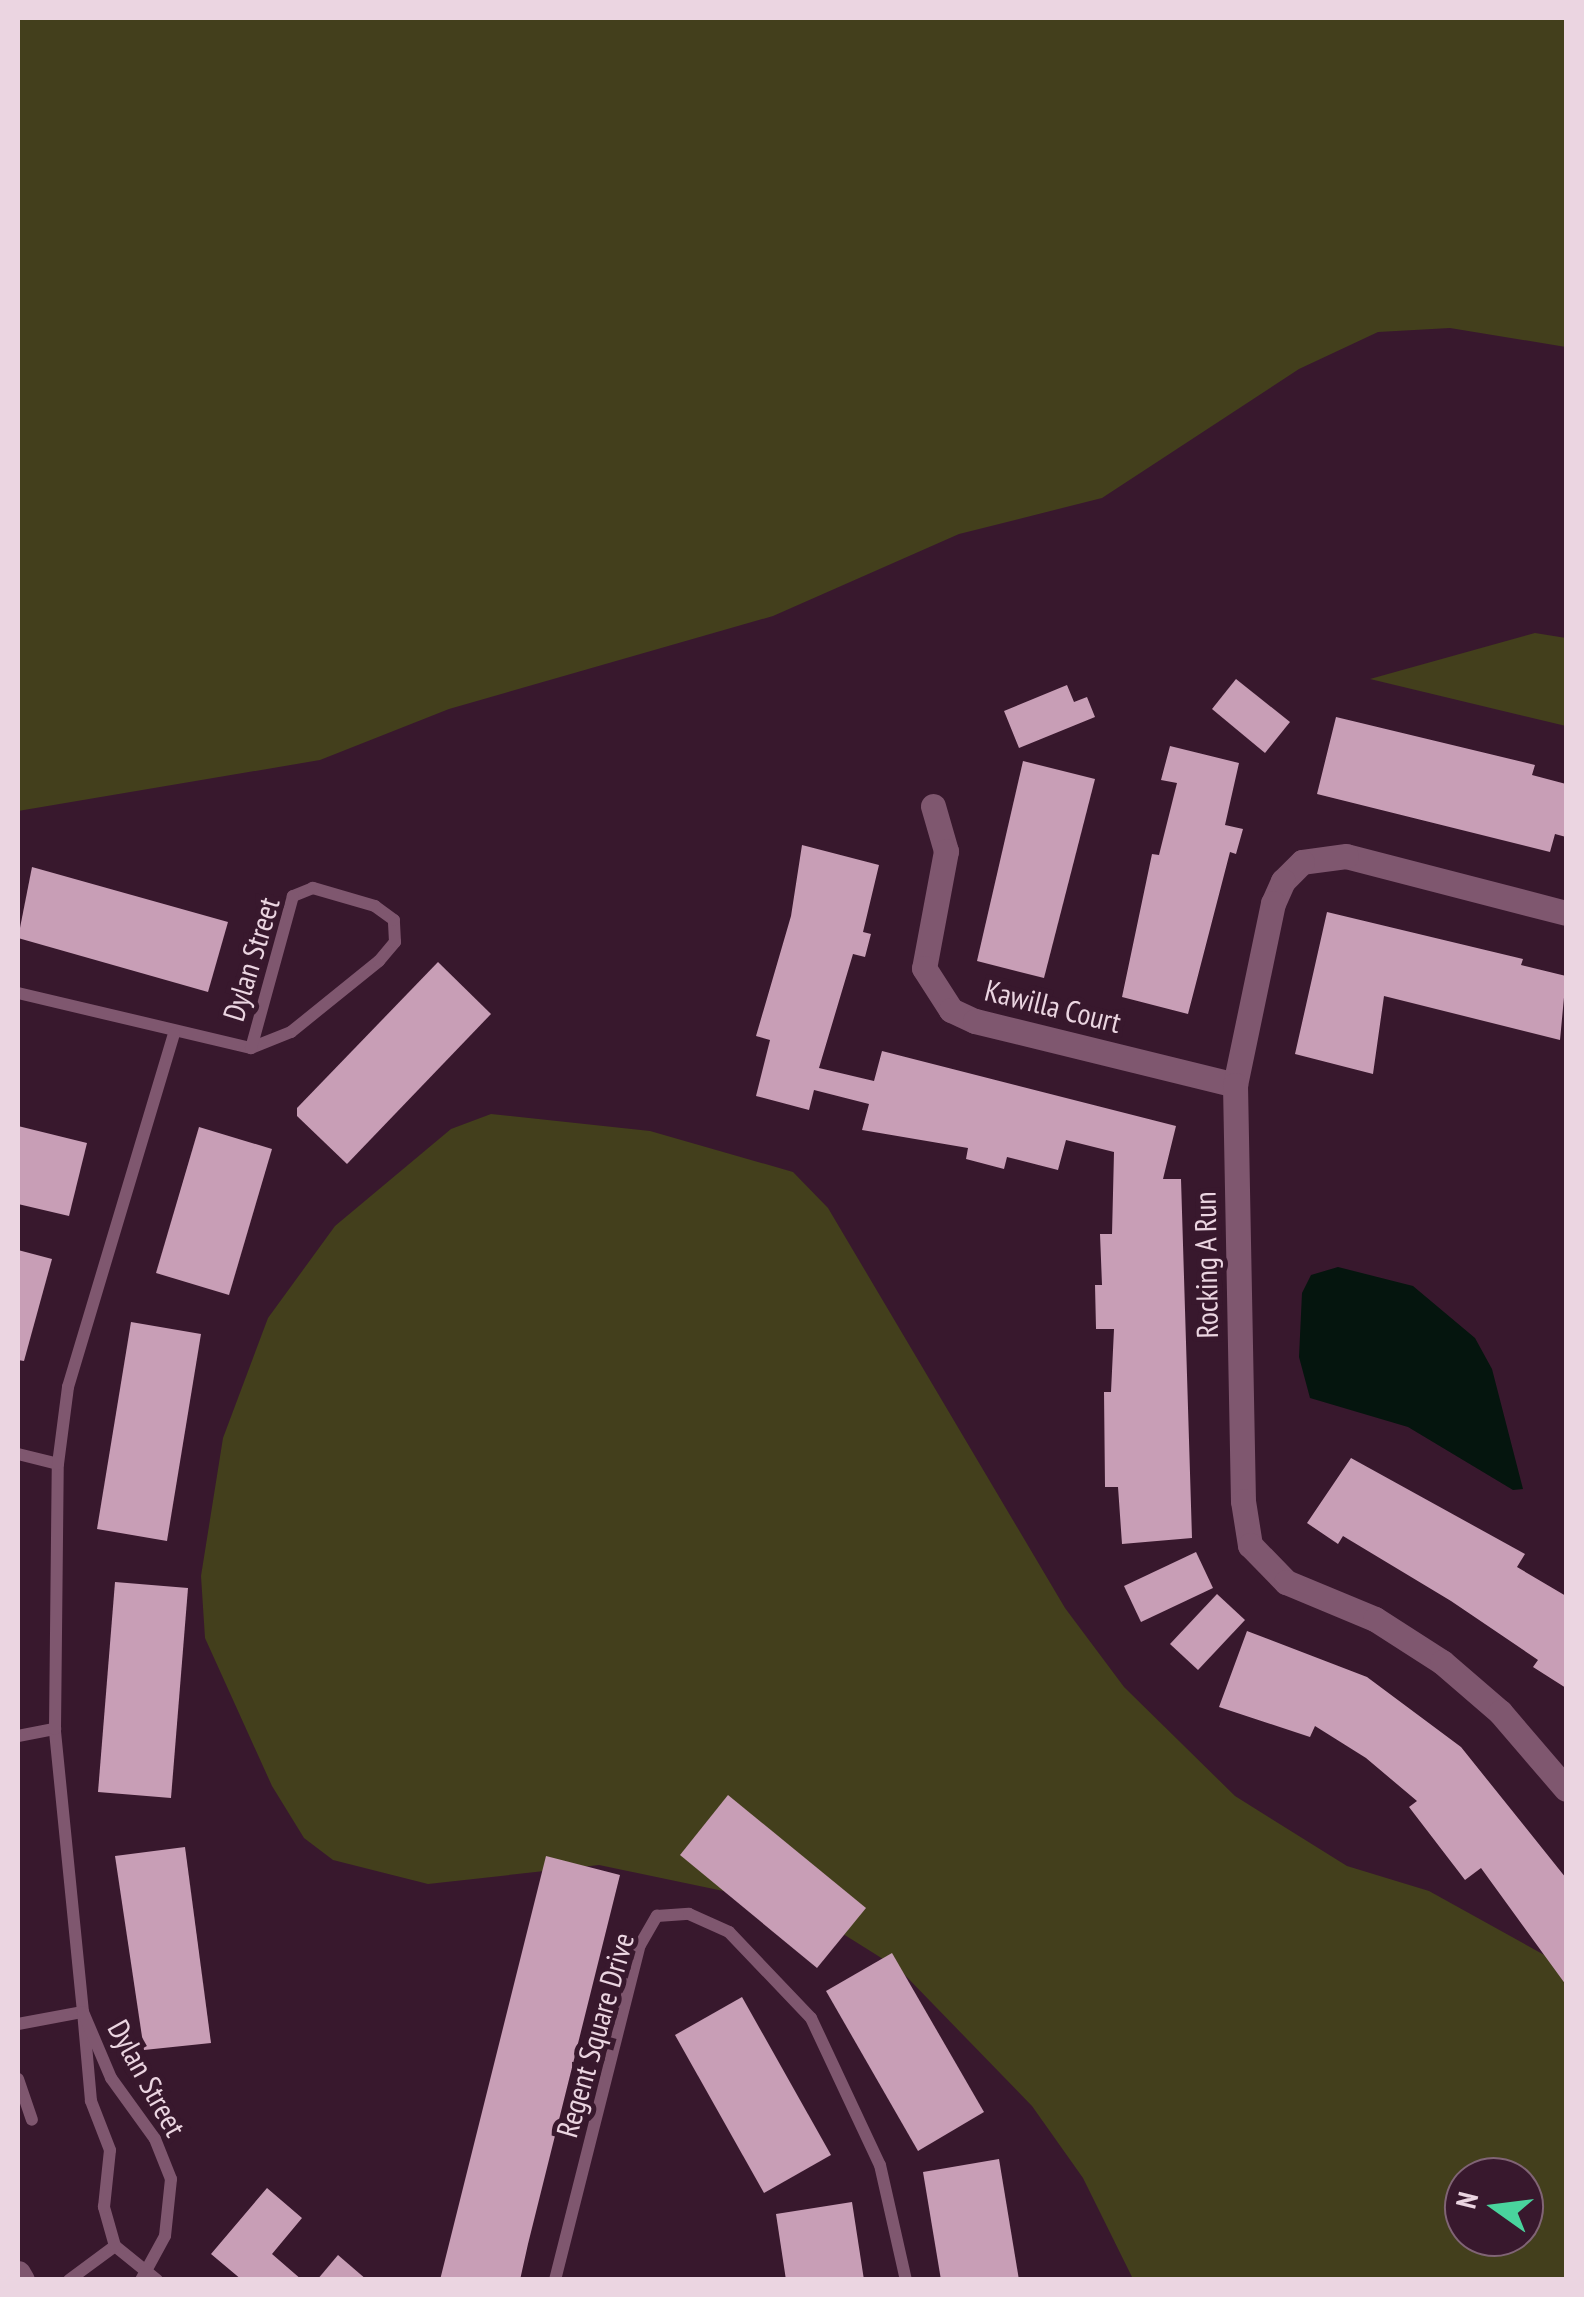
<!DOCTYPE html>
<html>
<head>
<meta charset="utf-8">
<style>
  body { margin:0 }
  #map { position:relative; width:1584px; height:2297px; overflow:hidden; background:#38182d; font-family:"PT Sans Narrow",sans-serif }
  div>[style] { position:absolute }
  .green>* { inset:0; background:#433f1c }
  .water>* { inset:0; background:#05150e }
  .building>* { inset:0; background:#c89eb6 }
  .service>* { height:12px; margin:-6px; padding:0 6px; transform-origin:6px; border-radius:6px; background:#7f576f }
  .minor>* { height:25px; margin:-12.5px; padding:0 12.5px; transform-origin:12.5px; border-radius:12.5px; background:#7f576f }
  span { translate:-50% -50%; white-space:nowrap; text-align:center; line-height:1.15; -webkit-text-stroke:10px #38182d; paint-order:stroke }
  .street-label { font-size:30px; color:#ebd5e1 }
  .frame { position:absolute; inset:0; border:20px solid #ebd5e1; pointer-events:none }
  .north { position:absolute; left:1444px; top:2157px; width:100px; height:100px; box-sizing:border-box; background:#38182d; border:2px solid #806475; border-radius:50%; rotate:284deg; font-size:28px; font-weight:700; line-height:40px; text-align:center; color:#ebd5e1 }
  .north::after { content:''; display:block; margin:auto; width:35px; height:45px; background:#49d49d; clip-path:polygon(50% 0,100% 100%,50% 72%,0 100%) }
</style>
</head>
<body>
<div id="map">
  <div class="green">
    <div style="clip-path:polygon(18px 18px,1566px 18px,1566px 347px,1450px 328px,1378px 332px,1299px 369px,1102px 498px,959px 534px,773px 616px,449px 709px,320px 760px,18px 811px)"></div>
    <div style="clip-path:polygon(1535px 633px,1566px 638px,1566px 726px,1370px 679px)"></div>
    <div style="clip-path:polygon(evenodd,491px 1114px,650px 1131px,793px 1172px,828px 1208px,1065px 1608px,1124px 1687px,1235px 1796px,1347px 1866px,1429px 1891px,1566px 1967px,1566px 2279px,1133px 2279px,1083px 2178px,1032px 2106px,899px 1969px,800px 1907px,599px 1865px,428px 1884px,333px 1860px,304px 1838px,272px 1786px,205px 1638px,201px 1576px,223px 1438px,268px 1318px,335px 1226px,451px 1129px,491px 1114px,1464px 2177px,1524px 2177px,1524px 2237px,1464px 2237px,1464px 2177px)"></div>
  </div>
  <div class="water">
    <div style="clip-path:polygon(1338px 1267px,1413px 1286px,1475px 1338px,1492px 1369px,1523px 1489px,1513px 1490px,1408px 1427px,1310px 1398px,1299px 1357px,1302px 1293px,1311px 1275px)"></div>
  </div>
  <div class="building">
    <div style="clip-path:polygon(1236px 679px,1290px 722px,1265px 753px,1212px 709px)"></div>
    <div style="clip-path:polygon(1067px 685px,1074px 702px,1087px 697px,1095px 717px,1019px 748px,1004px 711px)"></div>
    <div style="clip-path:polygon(1336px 717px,1535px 765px,1532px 775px,1566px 784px,1566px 837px,1555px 834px,1550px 852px,1317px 794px)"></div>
    <div style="clip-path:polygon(1170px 746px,1239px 763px,1225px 825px,1243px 829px,1236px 854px,1230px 852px,1188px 1014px,1122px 997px,1152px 854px,1159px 855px,1177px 783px,1161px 780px)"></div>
    <div style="clip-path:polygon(1023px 761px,1095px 779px,1044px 978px,977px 961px)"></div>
    <div style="clip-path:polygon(802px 845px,879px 865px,863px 932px,871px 934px,865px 957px,853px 954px,819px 1068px,874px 1081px,882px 1051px,1176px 1126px,1163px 1179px,1181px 1179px,1192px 1538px,1122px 1544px,1118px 1487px,1105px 1487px,1104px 1392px,1111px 1392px,1114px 1329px,1096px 1329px,1095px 1285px,1102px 1285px,1100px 1234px,1112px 1234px,1114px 1152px,1066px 1140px,1058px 1170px,1007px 1157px,1004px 1169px,966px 1159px,968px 1148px,862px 1130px,869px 1104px,814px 1090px,809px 1110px,756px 1096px,770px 1040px,756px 1036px,791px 916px)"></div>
    <div style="clip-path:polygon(32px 867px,228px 922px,208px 992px,18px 938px)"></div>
    <div style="clip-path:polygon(1327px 912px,1523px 959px,1521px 965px,1566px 976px,1560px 1040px,1384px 996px,1373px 1074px,1295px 1054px)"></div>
    <div style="clip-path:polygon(438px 962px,491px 1014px,347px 1164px,297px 1116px,297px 1108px)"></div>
    <div style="clip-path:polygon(18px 1126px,87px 1143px,69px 1216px,18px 1204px)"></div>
    <div style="clip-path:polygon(199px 1127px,272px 1149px,229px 1295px,156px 1273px)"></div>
    <div style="clip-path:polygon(18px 1250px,52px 1259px,24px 1361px,18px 1360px)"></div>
    <div style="clip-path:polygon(131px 1322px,201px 1334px,167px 1541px,97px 1529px)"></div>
    <div style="clip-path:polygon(1351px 1458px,1525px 1554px,1517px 1567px,1566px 1596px,1566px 1688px,1533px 1667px,1538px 1660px,1451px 1601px,1343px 1536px,1338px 1544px,1307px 1523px)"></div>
    <div style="clip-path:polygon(1196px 1552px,1213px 1588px,1141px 1622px,1124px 1586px)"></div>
    <div style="clip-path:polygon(115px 1582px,188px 1588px,171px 1798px,98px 1792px)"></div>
    <div style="clip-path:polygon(1217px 1594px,1245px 1620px,1198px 1670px,1170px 1644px)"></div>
    <div style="clip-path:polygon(1247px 1631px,1367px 1677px,1461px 1747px,1566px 1878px,1566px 1985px,1481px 1868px,1465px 1880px,1409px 1807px,1417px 1801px,1366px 1758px,1315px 1726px,1310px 1737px,1219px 1707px)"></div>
    <div style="clip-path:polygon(728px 1795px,866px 1908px,817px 1968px,680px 1855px)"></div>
    <div style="clip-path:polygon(185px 1847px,211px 2043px,144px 2050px,115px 1856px)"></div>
    <div style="clip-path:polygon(546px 1856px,620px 1875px,528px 2244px,520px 2280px,440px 2280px)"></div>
    <div style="clip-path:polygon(892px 1953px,984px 2112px,918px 2151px,826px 1991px)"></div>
    <div style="clip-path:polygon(742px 1997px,831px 2155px,764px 2193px,675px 2035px)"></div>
    <div style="clip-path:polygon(999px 2159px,1019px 2280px,941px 2280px,923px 2172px)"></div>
    <div style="clip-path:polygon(267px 2188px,302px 2218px,272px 2254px,302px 2280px,242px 2280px,211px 2254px)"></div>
    <div style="clip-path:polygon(852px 2202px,864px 2280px,786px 2280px,776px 2214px)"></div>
    <div style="clip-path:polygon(338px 2255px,367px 2280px,317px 2280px)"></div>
  </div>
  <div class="service">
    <div style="left:18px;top:993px;width:239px;rotate:13.3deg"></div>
    <div style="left:251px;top:1048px;width:43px;rotate:-21.8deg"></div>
    <div style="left:291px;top:1032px;width:113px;rotate:-38.9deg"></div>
    <div style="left:379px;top:961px;width:25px;rotate:-50deg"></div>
    <div style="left:395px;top:942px;width:22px;rotate:-93deg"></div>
    <div style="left:394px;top:920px;width:24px;rotate:-144deg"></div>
    <div style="left:375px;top:906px;width:65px;rotate:-163.8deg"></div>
    <div style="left:313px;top:888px;width:22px;rotate:158deg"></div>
    <div style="left:293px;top:896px;width:158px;rotate:105.4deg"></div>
    <div style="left:18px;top:1454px;width:41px;rotate:14deg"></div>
    <div style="left:18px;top:1736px;width:38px;rotate:-11deg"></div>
    <div style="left:18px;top:2024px;width:66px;rotate:-10.5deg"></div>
    <div style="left:83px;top:2012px;width:284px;rotate:-95.7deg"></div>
    <div style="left:55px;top:1729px;width:265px;rotate:-89.4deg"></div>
    <div style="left:58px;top:1464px;width:78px;rotate:-82.6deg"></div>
    <div style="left:68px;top:1387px;width:369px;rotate:-73.3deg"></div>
    <div style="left:18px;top:2079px;width:43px;rotate:71.1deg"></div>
    <div style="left:115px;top:2246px;width:54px;rotate:39deg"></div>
    <div style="left:69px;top:2280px;width:57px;rotate:-36.5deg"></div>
    <div style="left:115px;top:2246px;width:41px;rotate:-105.8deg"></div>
    <div style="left:104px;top:2207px;width:57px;rotate:-84deg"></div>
    <div style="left:110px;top:2150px;width:53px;rotate:-111.2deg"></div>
    <div style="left:91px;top:2101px;width:89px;rotate:-95.1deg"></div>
    <div style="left:83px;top:2012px;width:72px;rotate:67deg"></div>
    <div style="left:111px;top:2078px;width:75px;rotate:54.2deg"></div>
    <div style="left:155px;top:2139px;width:43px;rotate:68.2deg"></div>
    <div style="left:171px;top:2179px;width:57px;rotate:96deg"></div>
    <div style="left:165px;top:2236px;width:50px;rotate:118.6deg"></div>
    <div style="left:555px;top:2280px;width:346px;rotate:-75.8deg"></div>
    <div style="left:640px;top:1945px;width:34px;rotate:-60deg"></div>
    <div style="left:657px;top:1916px;width:32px;rotate:-4deg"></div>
    <div style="left:689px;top:1914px;width:44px;rotate:24.2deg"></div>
    <div style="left:729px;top:1932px;width:119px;rotate:46.4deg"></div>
    <div style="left:811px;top:2018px;width:162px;rotate:64.9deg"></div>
    <div style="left:880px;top:2165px;width:118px;rotate:77.3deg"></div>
  </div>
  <div class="minor">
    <div style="left:933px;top:806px;width:47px;rotate:73.9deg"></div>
    <div style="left:946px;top:851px;width:119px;rotate:100.6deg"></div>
    <div style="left:924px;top:968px;width:50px;rotate:57.3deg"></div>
    <div style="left:951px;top:1010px;width:26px;rotate:25deg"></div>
    <div style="left:975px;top:1021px;width:268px;rotate:13.8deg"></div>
    <div style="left:1566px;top:913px;width:227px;rotate:-165.5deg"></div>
    <div style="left:1346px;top:856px;width:44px;rotate:172.2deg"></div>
    <div style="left:1302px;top:862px;width:27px;rotate:135deg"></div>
    <div style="left:1283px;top:881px;width:24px;rotate:114deg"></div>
    <div style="left:1273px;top:903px;width:186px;rotate:101.8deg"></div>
    <div style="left:1235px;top:1085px;width:416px;rotate:88.9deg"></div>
    <div style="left:1243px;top:1501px;width:45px;rotate:81deg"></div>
    <div style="left:1250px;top:1545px;width:52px;rotate:45.8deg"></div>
    <div style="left:1286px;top:1582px;width:96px;rotate:22.6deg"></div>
    <div style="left:1375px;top:1619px;width:80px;rotate:32.7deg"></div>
    <div style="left:1442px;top:1662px;width:77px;rotate:40.8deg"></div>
    <div style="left:1500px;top:1712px;width:101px;rotate:49.4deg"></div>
    <div style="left:18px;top:2273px;width:8px;rotate:60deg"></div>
  </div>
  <div class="street-label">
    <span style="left:251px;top:959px;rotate:-73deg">Dylan Street</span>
    <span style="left:1053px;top:1006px;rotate:14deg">Kawilla Court</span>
    <span style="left:1206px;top:1265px;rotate:-91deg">Rocking A Run</span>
    <span style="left:595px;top:2035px;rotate:-74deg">Regent Square Drive</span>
    <span style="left:147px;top:2078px;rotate:61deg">Dylan Street</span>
  </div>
  <div class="frame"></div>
  <div class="north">N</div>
</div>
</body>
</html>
